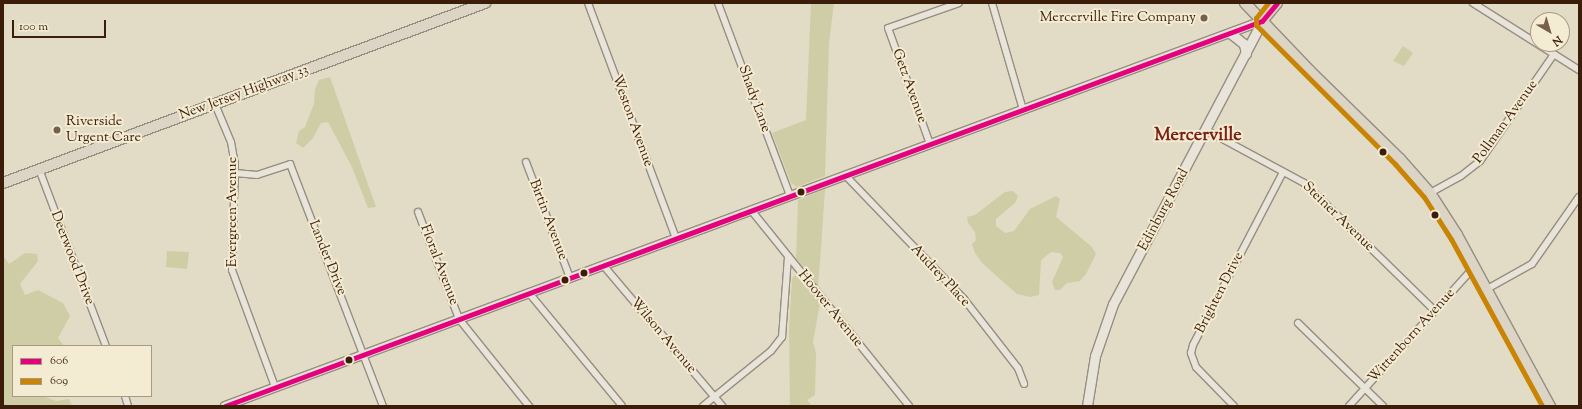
<!DOCTYPE html>
<html>
<head>
<meta charset="utf-8">
<style>
  body { margin:0 }
  #map { position:relative; width:1582px; height:409px; overflow:hidden; background:#e2dbc6; font-family:"Sorts Mill Goudy",serif }
  div>[style] { position:absolute }
  .green>* { inset:0; background:#cfcda5 }
  .roads { filter:drop-shadow(1px 0 #968e80) drop-shadow(-1px 0 #968e80) drop-shadow(0 1px #968e80) drop-shadow(0 -1px #968e80) }
  .minor>* { height:6px; margin:-3px; padding:0 3px; transform-origin:3px; border-radius:3px; background:#e8e4da }
  .tertiary>* { height:8px; margin:-4px; padding:0 4px; transform-origin:4px; border-radius:4px; background:#e8e4da }
  .secondary>* { height:9px; margin:-4.5px; padding:0 4.5px; transform-origin:4.5px; border-radius:4.5px; background:#e8e4da }
  .primary>* { height:10px; margin:-5px; padding:0 5px; transform-origin:5px; border-radius:5px; background:#dcd4c4 }
  .bus-1>* { height:5px; margin:-2.5px; padding:0 2.5px; transform-origin:2.5px; border-radius:2.5px; background:#e5007d }
  .bus-2>* { height:5px; margin:-2.5px; padding:0 2.5px; transform-origin:2.5px; border-radius:2.5px; background:#c88402 }
  .dots>* { width:11px; height:11px; translate:-50% -50%; box-sizing:border-box; border:2px solid #f4ecd2; border-radius:50% }
  span { translate:-50% -50%; white-space:nowrap; text-align:center; line-height:1.15; -webkit-text-stroke:4px #f4ecd2; paint-order:stroke }
  .poi-label { font-size:14px; color:#3c1d0a }
  .right { translate:-100% -50%; text-align:right }
  .left { translate:0 -50%; text-align:left }
  .street-label { font-size:14px; color:#3c1d0a }
  .district-label { font-size:18px; color:#7a1f14; font-weight:700 }
  .frame { position:absolute; inset:0; border:4px solid #3c1d0a; pointer-events:none }
  .legend { position:absolute; left:12px; top:345px; width:140px; height:52px; box-sizing:border-box; background:#f4ecd2; border:1px solid #aa9982; margin:0; padding:5px 7px; list-style:none; font-size:12px; color:#3c1d0a }
  .legend li { display:flex; align-items:center; gap:8px; height:20px }
  .legend b { width:20px; border:1px solid #aa9982 }
  .north { position:absolute; left:1530px; top:12px; width:40px; height:40px; box-sizing:border-box; background:#f4ecd2; border:1px solid #aa9982; border-radius:50%; rotate:142deg; font-size:11px; font-weight:700; line-height:16px; text-align:center; color:#3c1d0a }
  .north::after { content:''; display:block; margin:auto; width:14px; height:18px; background:#76604c; clip-path:polygon(50% 0,100% 100%,50% 72%,0 100%) }
  .scale { position:absolute; left:12px; top:20px; width:94px; height:18px; box-sizing:border-box; border:2px solid #3c1d0a; border-top:0; padding-left:5px; font-size:12px; line-height:14px; white-space:nowrap; color:#3c1d0a; -webkit-text-stroke:3px #f4ecd2; paint-order:stroke }
</style>
</head>
<body>
<div id="map">
  <div class="green">
    <div style="clip-path:polygon(811px 3px,834px 3px,829px 43px,825px 176px,797px 187px,791px 183px,772px 133px,806px 120px)"></div>
    <div style="clip-path:polygon(1403px 46px,1413px 53px,1404px 66px,1393px 61px)"></div>
    <div style="clip-path:polygon(330px 77px,376px 207px,368px 208px,352px 167px,328px 122px,321px 123px,313px 138px,303px 148px,296px 143px,299px 131px,305px 127px,314px 104px,315px 89px,319px 80px)"></div>
    <div style="clip-path:polygon(825px 189px,821px 248px,818px 287px,796px 258px,798px 200px)"></div>
    <div style="clip-path:polygon(1013px 191px,1018px 196px,1015px 203px,996px 219px,996px 226px,1005px 233px,1014px 231px,1030px 209px,1056px 196px,1060px 199px,1056px 217px,1092px 247px,1096px 254px,1086px 274px,1080px 281px,1067px 283px,1060px 290px,1055px 290px,1052px 282px,1063px 257px,1060px 253px,1051px 252px,1041px 260px,1039px 295px,1030px 297px,1017px 294px,983px 264px,975px 253px,972px 244px,976px 240px,975px 232px,968px 223px,967px 217px,975px 215px,1005px 192px)"></div>
    <div style="clip-path:polygon(167px 251px,189px 252px,187px 269px,166px 267px)"></div>
    <div style="clip-path:polygon(25px 253px,37px 254px,38px 261px,20px 284px,25px 295px,38px 290px,63px 303px,70px 316px,58px 338px,64px 346px,13px 346px,13px 396px,43px 396px,56px 401px,69px 399px,72px 406px,3px 406px,3px 255px,9px 264px)"></div>
    <div style="clip-path:polygon(795px 275px,820px 303px,813px 342px,816px 353px,815px 395px,807px 400px,812px 406px,790px 406px,789px 330px,792px 278px)"></div>
  </div>
  <div class="roads">
    <div class="minor">
      <div style="left:588px;top:3px;width:251px;rotate:69.5deg"></div>
      <div style="left:718px;top:3px;width:206px;rotate:69.5deg"></div>
      <div style="left:992px;top:3px;width:111px;rotate:73.8deg"></div>
      <div style="left:1473px;top:3px;width:125px;rotate:32.3deg"></div>
      <div style="left:215px;top:104px;width:41px;rotate:67.2deg"></div>
      <div style="left:231px;top:142px;width:22px;rotate:80deg"></div>
      <div style="left:235px;top:164px;width:106px;rotate:91.6deg"></div>
      <div style="left:232px;top:270px;width:125px;rotate:69.8deg"></div>
      <div style="left:1206px;top:130px;width:111px;rotate:28.4deg"></div>
      <div style="left:1304px;top:183px;width:183px;rotate:44.3deg"></div>
      <div style="left:930px;top:144px;width:123px;rotate:-109.9deg"></div>
      <div style="left:888px;top:28px;width:75px;rotate:-19.4deg"></div>
      <div style="left:526px;top:162px;width:124px;rotate:69.2deg"></div>
      <div style="left:39px;top:169px;width:189px;rotate:69.3deg"></div>
      <div style="left:235px;top:173px;width:22px;rotate:5deg"></div>
      <div style="left:257px;top:175px;width:35px;rotate:-18deg"></div>
      <div style="left:290px;top:164px;width:259px;rotate:69deg"></div>
      <div style="left:845px;top:175px;width:172px;rotate:46.2deg"></div>
      <div style="left:964px;top:299px;width:88px;rotate:52deg"></div>
      <div style="left:1018px;top:368px;width:17px;rotate:69deg"></div>
      <div style="left:1430px;top:193px;width:35px;rotate:-29deg"></div>
      <div style="left:1461px;top:176px;width:24px;rotate:-38deg"></div>
      <div style="left:1480px;top:161px;width:130px;rotate:-55.3deg"></div>
      <div style="left:751px;top:210px;width:252px;rotate:51.1deg"></div>
      <div style="left:418px;top:212px;width:115px;rotate:69deg"></div>
      <div style="left:459px;top:319px;width:112px;rotate:51.2deg"></div>
      <div style="left:603px;top:265px;width:185px;rotate:49.8deg"></div>
      <div style="left:1487px;top:289px;width:51px;rotate:-29.1deg"></div>
      <div style="left:1532px;top:264px;width:82px;rotate:-55deg"></div>
      <div style="left:529px;top:293px;width:146px;rotate:50.5deg"></div>
      <div style="left:1298px;top:323px;width:119px;rotate:44.3deg"></div>
      <div style="left:125px;top:396px;width:10px;rotate:73deg"></div>
      <div style="left:703px;top:406px;width:87px;rotate:-39deg"></div>
      <div style="left:771px;top:351px;width:18px;rotate:-52deg"></div>
      <div style="left:782px;top:337px;width:80px;rotate:-85.7deg"></div>
      <div style="left:1234px;top:406px;width:54px;rotate:-134.3deg"></div>
      <div style="left:1196px;top:367px;width:15px;rotate:-110deg"></div>
      <div style="left:1191px;top:353px;width:8px;rotate:-76deg"></div>
      <div style="left:1193px;top:345px;width:195px;rotate:-62.5deg"></div>
      <div style="left:1349px;top:406px;width:188px;rotate:-48deg"></div>
    </div>
    <div class="tertiary">
      <div style="left:225px;top:406px;width:1106px;rotate:-20.37deg"></div>
    </div>
    <div class="secondary">
      <div style="left:1230px;top:33px;width:18px;rotate:38deg"></div>
      <div style="left:1244px;top:44px;width:10px;rotate:79deg"></div>
      <div style="left:1087px;top:406px;width:51px;rotate:-80.9deg"></div>
      <div style="left:1095px;top:356px;width:55px;rotate:-70.9deg"></div>
      <div style="left:1113px;top:304px;width:320px;rotate:-62.2deg"></div>
    </div>
    <div class="primary">
      <div style="left:1245px;top:3px;width:94px;rotate:46.3deg"></div>
      <div style="left:1310px;top:71px;width:126px;rotate:44.4deg"></div>
      <div style="left:1400px;top:159px;width:45px;rotate:48.6deg"></div>
      <div style="left:1430px;top:193px;width:50px;rotate:57.3deg"></div>
      <div style="left:1457px;top:235px;width:195px;rotate:61.5deg"></div>
      <div style="left:1262px;top:21px;width:23px;rotate:-50deg"></div>
      <div style="left:3px;top:183px;width:515px;rotate:-20.48deg"></div>
    </div>
  </div>
  <div class="bus-1">
    <div style="left:225px;top:406px;width:1106px;rotate:-20.37deg"></div>
    <div style="left:1262px;top:21px;width:23px;rotate:-50deg"></div>
  </div>
  <div class="bus-2">
    <div style="left:1268px;top:3px;width:19px;rotate:129deg"></div>
    <div style="left:1256px;top:18px;width:7px;rotate:90deg"></div>
    <div style="left:1256px;top:25px;width:197px;rotate:45deg"></div>
    <div style="left:1395px;top:164px;width:44px;rotate:48.7deg"></div>
    <div style="left:1424px;top:197px;width:50px;rotate:57.3deg"></div>
    <div style="left:1451px;top:239px;width:190px;rotate:61.4deg"></div>
  </div>
  <div class="dots">
    <div style="left:1204px;top:18px;background:#76604c"></div>
    <div style="left:57px;top:130px;background:#76604c"></div>
    <div style="left:1383px;top:152px;background:#3c1d0a"></div>
    <div style="left:801px;top:192px;background:#3c1d0a"></div>
    <div style="left:1435px;top:215px;background:#3c1d0a"></div>
    <div style="left:584px;top:273px;background:#3c1d0a"></div>
    <div style="left:565px;top:280px;background:#3c1d0a"></div>
    <div style="left:349px;top:360px;background:#3c1d0a"></div>
  </div>
  <div class="poi-label">
    <span class="right" style="left:1196px;top:18px">Mercerville Fire Company</span>
    <span class="left" style="left:66px;top:130px">Riverside<br>Urgent Care</span>
  </div>
  <div class="street-label">
    <span style="left:909px;top:86px;rotate:70deg">Getz Avenue</span>
    <span style="left:244px;top:93px;rotate:-20deg">New Jersey Highway 33</span>
    <span style="left:754px;top:99px;rotate:70deg">Shady Lane</span>
    <span style="left:632px;top:121px;rotate:70deg">Weston Avenue</span>
    <span style="left:1506px;top:122px;rotate:-54deg">Pollman Avenue</span>
    <span style="left:1164px;top:210px;rotate:-62deg">Edinburg Road</span>
    <span style="left:233px;top:212px;rotate:-90deg">Evergreen Avenue</span>
    <span style="left:1338px;top:217px;rotate:44deg">Steiner Avenue</span>
    <span style="left:548px;top:220px;rotate:69deg">Birtin Avenue</span>
    <span style="left:72px;top:258px;rotate:69deg">Deerwood Drive</span>
    <span style="left:327px;top:258px;rotate:68deg">Lander Drive</span>
    <span style="left:439px;top:265px;rotate:69deg">Floral Avenue</span>
    <span style="left:940px;top:276px;rotate:47deg">Audrey Place</span>
    <span style="left:1220px;top:293px;rotate:-63deg">Brighten Drive</span>
    <span style="left:830px;top:309px;rotate:51deg">Hoover Avenue</span>
    <span style="left:663px;top:336px;rotate:50deg">Wilson Avenue</span>
    <span style="left:1412px;top:336px;rotate:-48deg">Wittenborn Avenue</span>
  </div>
  <div class="district-label">
    <span style="left:1198px;top:136px">Mercerville</span>
  </div>
  <div class="frame"></div>
  <ul class="legend">
  <li><b style="height:5px;background:#e5007d"></b>606</li>
  <li><b style="height:5px;background:#c88402"></b>609</li>
  </ul>
  <div class="north">N</div>
  <div class="scale">100 m</div>
</div>
</body>
</html>
